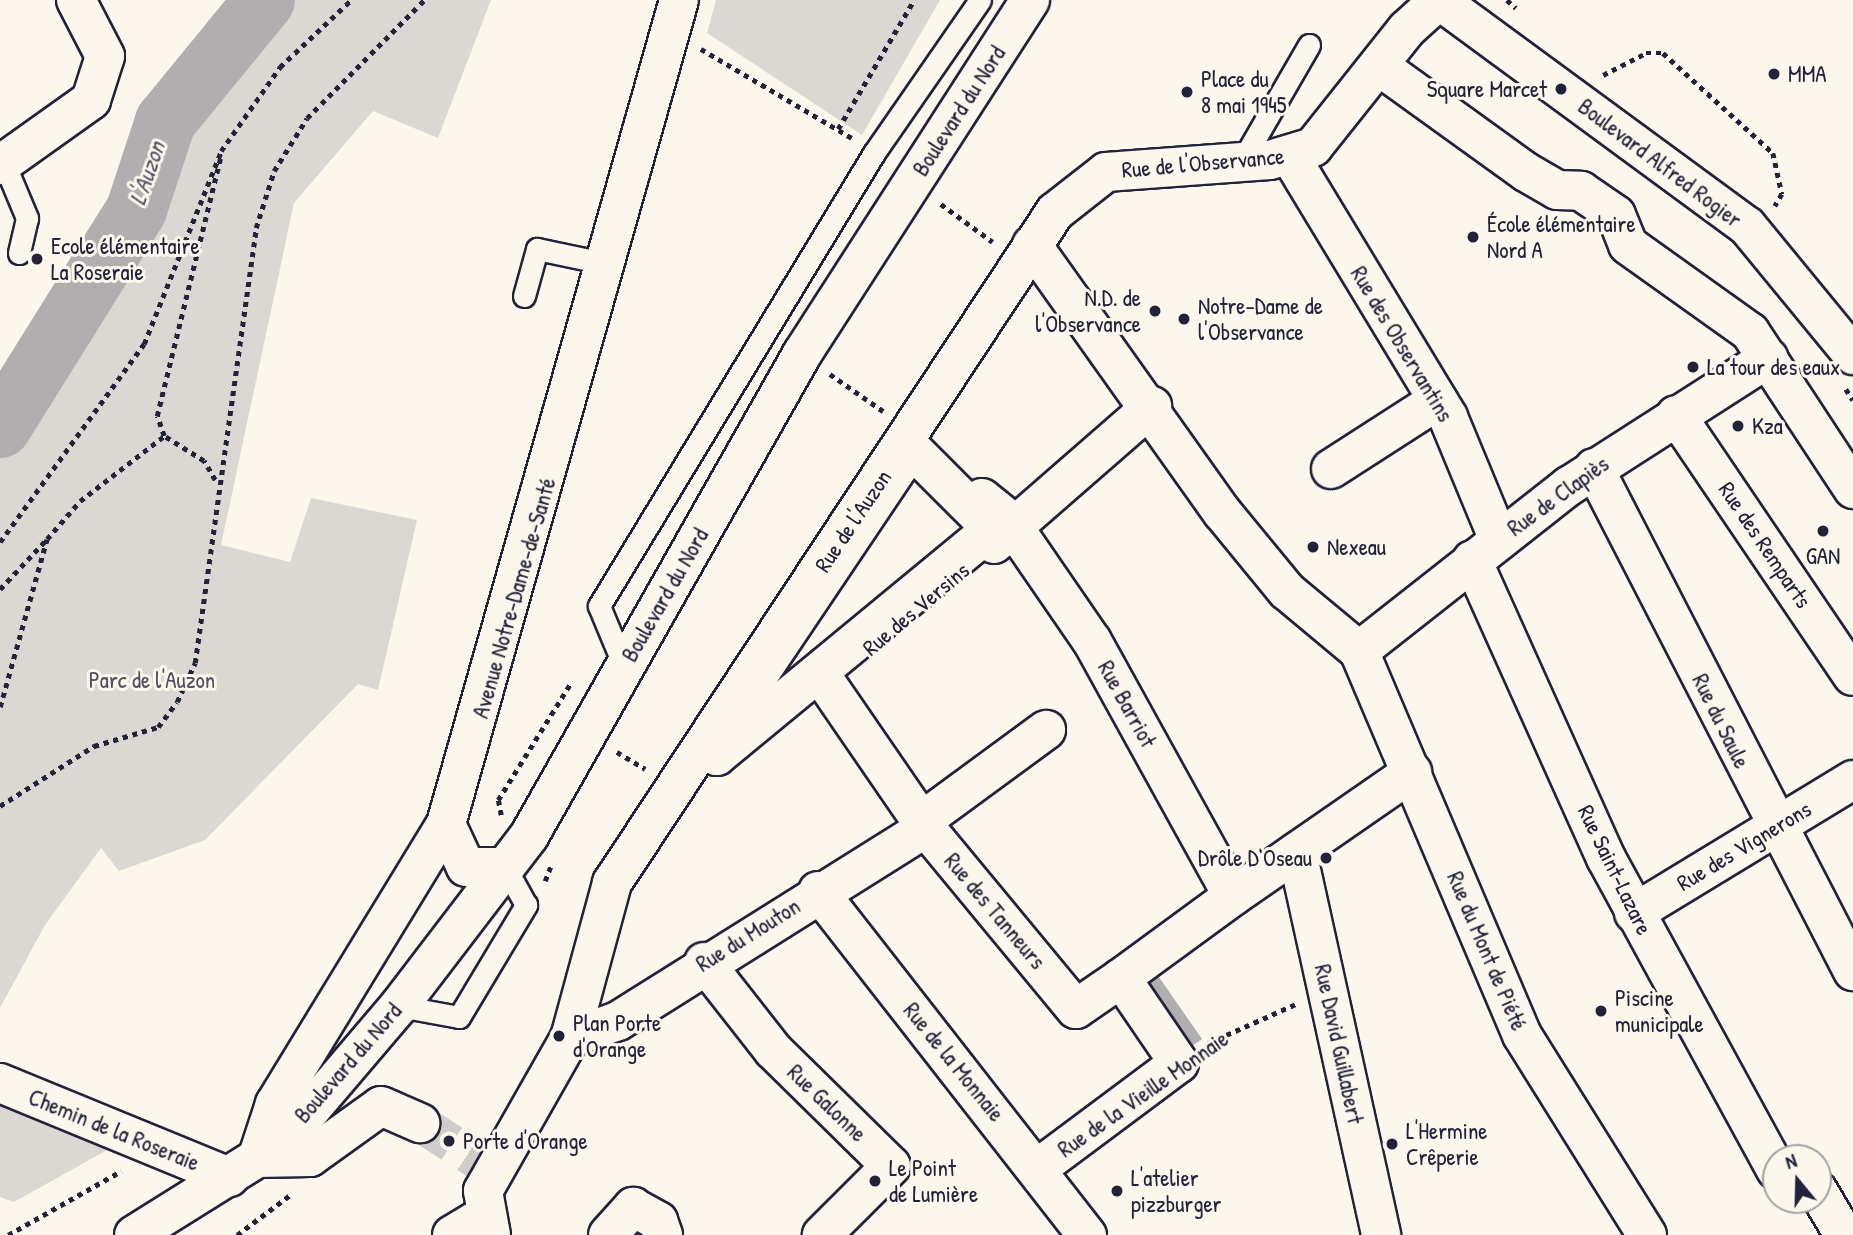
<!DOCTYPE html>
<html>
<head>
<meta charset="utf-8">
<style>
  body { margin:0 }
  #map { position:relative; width:1853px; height:1235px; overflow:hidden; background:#fbf7ec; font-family:"Patrick Hand",sans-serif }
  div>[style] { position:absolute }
  .green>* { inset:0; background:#dbd8d3 }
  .water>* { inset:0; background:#b1aeb0 }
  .river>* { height:61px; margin:-30.5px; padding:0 30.5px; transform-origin:30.5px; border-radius:30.5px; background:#b1aeb0 }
  .street-tunnel>* { height:38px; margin-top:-19px; transform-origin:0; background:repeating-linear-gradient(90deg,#d0ccc9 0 38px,transparent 0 57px) }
  .path>* { height:4.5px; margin-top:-2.25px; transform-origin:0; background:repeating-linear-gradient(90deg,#22223b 0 5px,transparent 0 10px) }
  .roads { filter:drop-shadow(2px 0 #22223b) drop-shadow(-2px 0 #22223b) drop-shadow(0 2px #22223b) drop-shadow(0 -2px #22223b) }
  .lane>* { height:21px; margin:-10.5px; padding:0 10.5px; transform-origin:10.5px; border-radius:10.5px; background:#fbf7ec }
  .street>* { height:38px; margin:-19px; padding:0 19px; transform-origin:19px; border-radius:19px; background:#fbf7ec }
  .secondary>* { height:38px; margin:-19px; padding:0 19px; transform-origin:19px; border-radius:19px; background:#fbf7ec }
  .dots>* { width:19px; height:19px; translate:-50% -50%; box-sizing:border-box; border:4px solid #fbf7ec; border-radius:50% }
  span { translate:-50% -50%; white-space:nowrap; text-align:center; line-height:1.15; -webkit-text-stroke:6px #fbf7ec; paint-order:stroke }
  .poi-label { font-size:23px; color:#22223b }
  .left { translate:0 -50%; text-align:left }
  .right { translate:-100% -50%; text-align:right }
  .street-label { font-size:23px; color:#22223b }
  .park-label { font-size:23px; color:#505061 }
  .water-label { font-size:24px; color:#545364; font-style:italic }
  .north { position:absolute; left:1762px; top:1144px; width:70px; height:70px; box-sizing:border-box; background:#fbf7ec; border:2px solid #a4a2a5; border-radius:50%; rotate:341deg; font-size:19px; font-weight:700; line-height:28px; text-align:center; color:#22223b }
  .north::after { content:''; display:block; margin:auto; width:24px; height:32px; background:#22223b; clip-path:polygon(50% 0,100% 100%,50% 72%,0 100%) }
</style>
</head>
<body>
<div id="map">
  <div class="green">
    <div style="clip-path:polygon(294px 0,491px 0,438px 138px,373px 111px,294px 203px,221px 545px,290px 562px,311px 498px,417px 520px,378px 690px,358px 684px,205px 840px,119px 871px,101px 848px,45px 925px,0 1008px,0 450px,109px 299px,223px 64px)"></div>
    <div style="clip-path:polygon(716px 0,940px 0,862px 135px,707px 33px)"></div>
    <div style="clip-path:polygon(0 1105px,109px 1149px,14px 1202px,0 1197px)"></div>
  </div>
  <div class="water">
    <div style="clip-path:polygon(1154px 970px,1202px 1039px,1184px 1052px,1136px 983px)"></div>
  </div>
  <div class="river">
    <div style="left:0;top:427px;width:257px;rotate:-58deg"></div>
    <div style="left:136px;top:209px;width:93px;rotate:-71.8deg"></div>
    <div style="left:165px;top:121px;width:156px;rotate:-50.7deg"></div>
  </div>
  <div class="street-tunnel">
    <div style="left:420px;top:1123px;width:72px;rotate:33deg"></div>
  </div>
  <div class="path">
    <div style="left:1507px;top:0;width:12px;rotate:42deg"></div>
    <div style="left:701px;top:49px;width:175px;rotate:30.5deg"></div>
    <div style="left:1603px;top:75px;width:48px;rotate:-27.1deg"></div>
    <div style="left:1646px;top:53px;width:17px"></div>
    <div style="left:1663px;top:53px;width:149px;rotate:42.3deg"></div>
    <div style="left:1773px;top:153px;width:42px;rotate:77.6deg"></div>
    <div style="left:1782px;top:194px;width:14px;rotate:120deg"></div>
    <div style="left:838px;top:129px;width:150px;rotate:-59.5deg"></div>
    <div style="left:941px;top:204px;width:64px;rotate:36.2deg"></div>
    <div style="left:830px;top:374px;width:65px;rotate:34.9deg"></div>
    <div style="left:1846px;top:389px;width:13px;rotate:58deg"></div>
    <div style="left:215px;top:480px;width:22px;rotate:-120deg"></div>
    <div style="left:204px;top:461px;width:47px;rotate:-148deg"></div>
    <div style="left:164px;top:436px;width:21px;rotate:-109deg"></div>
    <div style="left:157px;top:416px;width:265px;rotate:-76.2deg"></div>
    <div style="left:0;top:542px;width:245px;rotate:-54deg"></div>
    <div style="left:144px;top:344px;width:208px;rotate:-68.2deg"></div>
    <div style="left:221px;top:151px;width:103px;rotate:-54.9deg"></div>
    <div style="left:280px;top:67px;width:98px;rotate:-43.3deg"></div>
    <div style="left:0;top:589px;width:69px;rotate:-46.8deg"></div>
    <div style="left:0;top:707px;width:174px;rotate:-74.4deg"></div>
    <div style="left:47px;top:539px;width:50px;rotate:-49deg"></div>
    <div style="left:80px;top:501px;width:106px;rotate:-37.7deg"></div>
    <div style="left:617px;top:752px;width:33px;rotate:31deg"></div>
    <div style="left:0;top:806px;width:112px;rotate:-32.6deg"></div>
    <div style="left:94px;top:746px;width:67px;rotate:-16.5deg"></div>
    <div style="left:158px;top:727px;width:31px;rotate:-53deg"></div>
    <div style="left:177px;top:702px;width:43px;rotate:-65.2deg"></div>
    <div style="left:195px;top:663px;width:439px;rotate:-82deg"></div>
    <div style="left:256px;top:228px;width:60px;rotate:-72.5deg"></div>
    <div style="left:274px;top:171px;width:62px;rotate:-58.1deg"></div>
    <div style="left:307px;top:118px;width:166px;rotate:-45.2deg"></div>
    <div style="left:501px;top:815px;width:15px;rotate:-101deg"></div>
    <div style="left:498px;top:800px;width:140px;rotate:-58.1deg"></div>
    <div style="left:545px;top:881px;width:19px;rotate:-69deg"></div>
    <div style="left:1208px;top:1043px;width:96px;rotate:-23.9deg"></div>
    <div style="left:8px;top:1235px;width:130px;rotate:-29.5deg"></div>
    <div style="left:237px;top:1235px;width:66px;rotate:-37deg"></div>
  </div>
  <div class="roads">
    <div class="lane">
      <div style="left:1242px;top:161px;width:134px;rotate:-60deg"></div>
      <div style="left:4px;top:163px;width:60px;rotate:67.3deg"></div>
      <div style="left:27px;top:218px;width:36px;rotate:103deg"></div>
      <div style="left:524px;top:296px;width:49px;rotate:-74.5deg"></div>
      <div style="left:537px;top:249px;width:73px;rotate:11.9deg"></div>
      <div style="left:624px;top:666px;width:65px;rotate:-112.6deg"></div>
      <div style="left:599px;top:606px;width:530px;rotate:-58.74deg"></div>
      <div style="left:874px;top:153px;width:186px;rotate:-55.3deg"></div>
      <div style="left:399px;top:1006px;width:61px;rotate:10.4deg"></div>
      <div style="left:459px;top:1017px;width:131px;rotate:-59.1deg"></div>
      <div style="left:526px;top:905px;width:43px;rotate:-118.9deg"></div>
    </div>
    <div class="street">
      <div style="left:1379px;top:66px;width:181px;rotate:35.8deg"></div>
      <div style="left:1526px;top:172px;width:36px;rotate:30deg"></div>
      <div style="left:1557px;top:190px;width:24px;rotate:2deg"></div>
      <div style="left:1581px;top:191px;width:42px;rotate:34.4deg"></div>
      <div style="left:1616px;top:215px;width:32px;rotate:68deg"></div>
      <div style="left:1628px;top:245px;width:150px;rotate:35.5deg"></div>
      <div style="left:1750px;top:332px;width:188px;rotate:56.7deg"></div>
      <div style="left:1290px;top:156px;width:305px;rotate:58.8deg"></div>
      <div style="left:1448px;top:417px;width:133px;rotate:67.5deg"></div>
      <div style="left:0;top:165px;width:112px;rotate:-35.5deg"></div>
      <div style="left:91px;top:100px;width:46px;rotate:-72.3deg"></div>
      <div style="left:105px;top:56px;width:63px;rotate:-117.4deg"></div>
      <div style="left:1032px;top:245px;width:328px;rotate:54.6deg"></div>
      <div style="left:1222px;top:512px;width:102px;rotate:50.6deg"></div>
      <div style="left:1287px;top:591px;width:94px;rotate:39.8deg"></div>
      <div style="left:1359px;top:651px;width:417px;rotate:67deg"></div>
      <div style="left:1522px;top:1035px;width:236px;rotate:58deg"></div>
      <div style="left:1676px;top:415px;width:315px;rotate:55.9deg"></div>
      <div style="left:911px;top:448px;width:115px;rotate:45deg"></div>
      <div style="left:992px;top:529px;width:357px;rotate:140.5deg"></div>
      <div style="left:717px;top:756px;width:12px;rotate:-121deg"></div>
      <div style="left:711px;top:746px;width:359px;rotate:-56.1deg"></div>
      <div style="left:1594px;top:468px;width:566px;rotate:62.76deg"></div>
      <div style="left:1331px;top:469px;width:127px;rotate:-32.8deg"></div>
      <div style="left:982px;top:498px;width:33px;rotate:39deg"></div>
      <div style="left:1008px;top:519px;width:148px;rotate:55.5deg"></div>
      <div style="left:1092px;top:641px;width:291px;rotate:61.1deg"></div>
      <div style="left:1233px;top:896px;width:218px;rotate:-34.7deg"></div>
      <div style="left:994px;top:544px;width:210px;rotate:-41.1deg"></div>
      <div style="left:1472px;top:560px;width:327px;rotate:65.8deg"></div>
      <div style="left:1606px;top:858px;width:355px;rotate:61.4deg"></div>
      <div style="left:1359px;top:651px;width:267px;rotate:-38.2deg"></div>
      <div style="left:1569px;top:486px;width:237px;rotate:-32.7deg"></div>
      <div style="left:827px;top:684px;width:175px;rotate:55.5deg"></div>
      <div style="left:926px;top:828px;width:235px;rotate:50.4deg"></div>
      <div style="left:1076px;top:1009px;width:55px;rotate:-34.6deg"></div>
      <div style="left:1121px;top:978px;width:103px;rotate:55.7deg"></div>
      <div style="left:1179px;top:1063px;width:176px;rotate:143.3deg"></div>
      <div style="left:922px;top:821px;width:154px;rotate:-36.3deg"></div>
      <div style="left:1297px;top:852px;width:392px;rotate:77.6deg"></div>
      <div style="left:818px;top:891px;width:437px;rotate:52deg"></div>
      <div style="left:1634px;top:913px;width:256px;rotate:-31.3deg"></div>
      <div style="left:704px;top:962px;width:112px;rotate:51.9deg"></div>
      <div style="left:773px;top:1050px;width:165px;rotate:44.5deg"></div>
      <div style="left:891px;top:1166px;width:98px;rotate:135deg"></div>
      <div style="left:1121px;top:978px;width:139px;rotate:-36.2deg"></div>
      <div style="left:570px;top:1038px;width:51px;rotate:-19.5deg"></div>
      <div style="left:618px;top:1021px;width:363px;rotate:-32.1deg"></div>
      <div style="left:0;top:1083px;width:248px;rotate:22.3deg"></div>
      <div style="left:257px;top:1158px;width:53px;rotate:-1.1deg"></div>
      <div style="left:310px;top:1157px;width:87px;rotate:-35.7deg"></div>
      <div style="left:381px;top:1106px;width:43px;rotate:23.6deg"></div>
      <div style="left:1818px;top:1191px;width:51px;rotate:59.4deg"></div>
      <div style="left:452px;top:1235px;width:37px;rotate:-31deg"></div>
      <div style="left:491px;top:1235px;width:45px;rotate:-100.3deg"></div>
      <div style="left:483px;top:1191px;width:176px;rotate:-60.4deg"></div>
      <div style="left:570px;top:1038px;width:161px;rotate:-74.8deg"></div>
      <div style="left:612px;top:883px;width:804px;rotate:-56.57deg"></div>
      <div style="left:1055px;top:212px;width:65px;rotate:-38.1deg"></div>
      <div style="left:1106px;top:172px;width:164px;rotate:-4.2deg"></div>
      <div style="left:1270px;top:160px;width:45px;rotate:-16.8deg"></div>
      <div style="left:1313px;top:147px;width:151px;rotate:-51.5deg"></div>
      <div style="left:1407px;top:29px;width:43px;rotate:-42.2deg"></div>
      <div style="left:608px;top:1235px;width:38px;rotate:-48deg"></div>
      <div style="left:633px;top:1207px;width:29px;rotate:29deg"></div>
      <div style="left:658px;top:1221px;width:15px;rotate:70deg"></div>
    </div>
    <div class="secondary">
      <div style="left:1439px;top:0;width:382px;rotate:36.3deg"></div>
      <div style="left:1747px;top:226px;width:167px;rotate:50.6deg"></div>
      <div style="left:446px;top:824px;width:47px;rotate:65.1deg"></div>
      <div style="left:466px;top:867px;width:39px"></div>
      <div style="left:258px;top:1156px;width:55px;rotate:-71.9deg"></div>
      <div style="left:275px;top:1104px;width:328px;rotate:-58.6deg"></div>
      <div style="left:446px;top:824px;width:856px;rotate:-74.21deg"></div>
      <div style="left:134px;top:1235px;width:145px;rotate:-32deg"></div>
      <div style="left:257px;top:1158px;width:57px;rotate:-40.1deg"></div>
      <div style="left:301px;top:1121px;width:151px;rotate:-49.6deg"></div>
      <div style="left:399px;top:1006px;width:214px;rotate:-52.6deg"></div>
      <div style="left:529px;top:836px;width:554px;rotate:-60.47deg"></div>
      <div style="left:802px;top:354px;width:421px;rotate:-57.2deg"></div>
    </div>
  </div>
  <div class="dots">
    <div style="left:1774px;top:74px;background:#22223b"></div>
    <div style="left:1561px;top:89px;background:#22223b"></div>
    <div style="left:1187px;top:92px;background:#22223b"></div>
    <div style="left:1473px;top:237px;background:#22223b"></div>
    <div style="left:37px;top:259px;background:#22223b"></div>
    <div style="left:1155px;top:311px;background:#22223b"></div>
    <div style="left:1184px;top:319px;background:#22223b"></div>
    <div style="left:1693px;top:367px;background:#22223b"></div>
    <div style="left:1738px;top:426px;background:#22223b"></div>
    <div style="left:1823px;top:531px;background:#22223b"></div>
    <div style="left:1313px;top:547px;background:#22223b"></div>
    <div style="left:1326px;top:858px;background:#22223b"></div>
    <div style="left:1601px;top:1011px;background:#22223b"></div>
    <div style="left:559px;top:1036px;background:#22223b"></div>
    <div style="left:449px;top:1141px;background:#22223b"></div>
    <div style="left:1392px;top:1144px;background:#22223b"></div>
    <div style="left:875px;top:1181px;background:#22223b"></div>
    <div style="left:1117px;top:1191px;background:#22223b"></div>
  </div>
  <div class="poi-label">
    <span class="left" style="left:1788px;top:74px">MMA</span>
    <span class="left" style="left:1201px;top:92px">Place du<br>8 mai 1945</span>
    <span class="right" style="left:1547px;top:89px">Square Marcet</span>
    <span class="left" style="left:1487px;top:237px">École élémentaire<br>Nord A</span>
    <span class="left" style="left:51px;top:259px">Ecole élémentaire<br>La Roseraie</span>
    <span class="right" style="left:1141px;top:311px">N.D. de<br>l'Observance</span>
    <span class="left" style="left:1198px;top:319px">Notre-Dame de<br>l'Observance</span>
    <span class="left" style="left:1707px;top:367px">La tour des eaux</span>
    <span class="left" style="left:1752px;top:426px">Kza</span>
    <span class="left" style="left:1327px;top:547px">Nexeau</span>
    <span style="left:1823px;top:556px">GAN</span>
    <span class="right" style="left:1312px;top:858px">Drôle D‘Oseau</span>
    <span class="left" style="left:1615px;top:1011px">Piscine<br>municipale</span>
    <span class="left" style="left:573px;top:1036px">Plan Porte<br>d'Orange</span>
    <span class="left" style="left:1406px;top:1144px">L'Hermine<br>Crêperie</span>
    <span class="left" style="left:463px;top:1141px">Porte d'Orange</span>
    <span class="left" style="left:889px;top:1181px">Le Point<br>de Lumière</span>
    <span class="left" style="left:1131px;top:1191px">L'atelier<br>pizzburger</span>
  </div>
  <div class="street-label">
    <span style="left:959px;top:111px;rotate:-57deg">Boulevard du Nord</span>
    <span style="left:1203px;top:163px;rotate:-5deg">Rue de l'Observance</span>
    <span style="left:1660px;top:163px;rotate:37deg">Boulevard Alfred Rogier</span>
    <span style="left:1402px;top:344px;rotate:59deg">Rue des Observantins</span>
    <span style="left:1558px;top:496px;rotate:-36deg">Rue de Clapiès</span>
    <span style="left:853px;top:521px;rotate:-56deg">Rue de l'Auzon</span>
    <span style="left:1765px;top:545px;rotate:56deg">Rue des Remparts</span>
    <span style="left:665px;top:595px;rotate:-60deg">Boulevard du Nord</span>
    <span style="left:514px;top:598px;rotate:-74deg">Avenue Notre-Dame-de-Santé</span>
    <span style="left:916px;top:609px;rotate:-40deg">Rue des Versins</span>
    <span style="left:1127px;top:704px;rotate:61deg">Rue Barriot</span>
    <span style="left:1721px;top:721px;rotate:64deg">Rue du Saule</span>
    <span style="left:1744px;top:846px;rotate:-31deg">Rue des Vignerons</span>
    <span style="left:1615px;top:870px;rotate:64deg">Rue Saint-Lazare</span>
    <span style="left:995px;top:911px;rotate:50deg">Rue des Tanneurs</span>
    <span style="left:748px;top:935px;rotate:-32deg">Rue du Mouton</span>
    <span style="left:1487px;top:951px;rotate:67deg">Rue du Mont de Piété</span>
    <span style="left:1339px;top:1044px;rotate:78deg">Rue David Guillabert</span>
    <span style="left:954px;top:1062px;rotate:51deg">Rue de la Monnaie</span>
    <span style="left:348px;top:1063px;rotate:-49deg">Boulevard du Nord</span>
    <span style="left:1143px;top:1094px;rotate:-35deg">Rue de la Vieille Monnaie</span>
    <span style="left:827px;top:1103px;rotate:44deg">Rue Galonne</span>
    <span style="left:114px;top:1130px;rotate:22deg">Chemin de la Roseraie</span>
  </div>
  <div class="park-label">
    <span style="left:152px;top:680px">Parc de l'Auzon</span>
  </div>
  <div class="water-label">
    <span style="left:147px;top:173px;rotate:-71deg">L'Auzon</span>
  </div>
  <div class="north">N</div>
</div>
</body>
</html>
